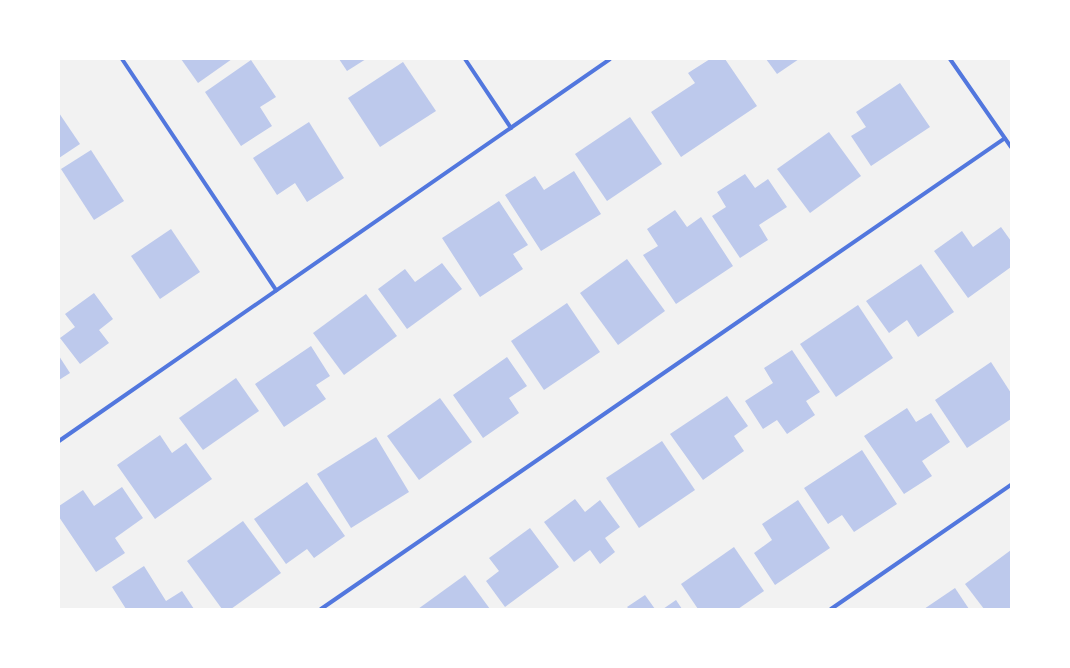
<!DOCTYPE html>
<html>
<head>
<meta charset="utf-8">
<style>
  body { margin:0 }
  #map { position:relative; width:1070px; height:668px; overflow:hidden; background:#f2f2f2; font-family:Montserrat,sans-serif }
  div>[style] { position:absolute }
  .building>* { inset:0; background:#bdc9ec }
  .minor>* { height:4px; margin:-2px; padding:0 2px; transform-origin:2px; border-radius:2px; background:#5277de }
  span { translate:-50% -50%; white-space:nowrap; text-align:center; line-height:1.15; -webkit-text-stroke:3.5px #fff; paint-order:stroke }
  .frame { position:absolute; inset:0; border:60px solid #fff; pointer-events:none }
</style>
</head>
<body>
<div id="map">
  <div class="building">
    <div style="clip-path:polygon(181px 59px,232px 59px,198px 83px)"></div>
    <div style="clip-path:polygon(339px 59px,366px 59px,347px 71px)"></div>
    <div style="clip-path:polygon(710px 59px,725px 59px,757px 106px,681px 157px,651px 112px,695px 83px,688px 73px)"></div>
    <div style="clip-path:polygon(766px 59px,799px 59px,777px 74px)"></div>
    <div style="clip-path:polygon(251px 60px,276px 97px,260px 107px,272px 126px,241px 146px,205px 92px)"></div>
    <div style="clip-path:polygon(403px 62px,436px 111px,380px 147px,348px 98px)"></div>
    <div style="clip-path:polygon(900px 83px,930px 127px,871px 166px,851px 136px,866px 127px,856px 112px)"></div>
    <div style="clip-path:polygon(59px 113px,80px 144px,59px 158px)"></div>
    <div style="clip-path:polygon(630px 117px,662px 164px,607px 201px,575px 154px)"></div>
    <div style="clip-path:polygon(309px 122px,344px 178px,307px 202px,295px 183px,277px 195px,253px 158px)"></div>
    <div style="clip-path:polygon(829px 132px,861px 176px,810px 213px,777px 169px)"></div>
    <div style="clip-path:polygon(91px 150px,124px 201px,94px 220px,61px 169px)"></div>
    <div style="clip-path:polygon(574px 171px,601px 214px,541px 251px,505px 195px,535px 176px,544px 190px)"></div>
    <div style="clip-path:polygon(745px 174px,755px 188px,768px 179px,787px 207px,759px 225px,768px 240px,740px 258px,712px 216px,726px 207px,717px 192px)"></div>
    <div style="clip-path:polygon(499px 201px,528px 245px,513px 254px,523px 269px,480px 297px,442px 238px)"></div>
    <div style="clip-path:polygon(675px 210px,687px 227px,701px 217px,733px 266px,676px 304px,643px 255px,658px 246px,647px 229px)"></div>
    <div style="clip-path:polygon(1001px 227px,1011px 241px,1011px 267px,968px 298px,934px 251px,962px 231px,973px 247px)"></div>
    <div style="clip-path:polygon(171px 229px,200px 272px,160px 299px,131px 256px)"></div>
    <div style="clip-path:polygon(627px 259px,665px 311px,618px 345px,580px 293px)"></div>
    <div style="clip-path:polygon(442px 263px,462px 289px,407px 329px,378px 289px,405px 269px,415px 282px)"></div>
    <div style="clip-path:polygon(921px 264px,954px 312px,918px 337px,907px 320px,889px 333px,866px 301px)"></div>
    <div style="clip-path:polygon(94px 293px,113px 319px,99px 330px,109px 343px,80px 364px,60px 338px,75px 327px,65px 314px)"></div>
    <div style="clip-path:polygon(366px 294px,397px 336px,344px 375px,313px 333px)"></div>
    <div style="clip-path:polygon(567px 303px,600px 352px,544px 390px,511px 341px)"></div>
    <div style="clip-path:polygon(858px 305px,893px 358px,836px 397px,800px 344px)"></div>
    <div style="clip-path:polygon(311px 346px,330px 376px,316px 385px,326px 399px,284px 427px,255px 384px)"></div>
    <div style="clip-path:polygon(792px 350px,820px 392px,806px 401px,815px 415px,787px 434px,777px 420px,763px 429px,745px 401px,773px 383px,764px 368px)"></div>
    <div style="clip-path:polygon(59px 356px,70px 373px,59px 380px)"></div>
    <div style="clip-path:polygon(507px 357px,527px 386px,509px 398px,519px 413px,483px 438px,453px 395px)"></div>
    <div style="clip-path:polygon(991px 362px,1011px 393px,1011px 419px,967px 448px,935px 400px)"></div>
    <div style="clip-path:polygon(236px 378px,259px 411px,203px 450px,179px 418px)"></div>
    <div style="clip-path:polygon(727px 396px,748px 426px,734px 436px,744px 451px,703px 480px,670px 434px)"></div>
    <div style="clip-path:polygon(440px 398px,472px 442px,419px 480px,387px 436px)"></div>
    <div style="clip-path:polygon(907px 408px,916px 422px,931px 413px,950px 442px,922px 461px,932px 476px,904px 494px,864px 436px)"></div>
    <div style="clip-path:polygon(160px 435px,172px 453px,186px 443px,212px 479px,155px 519px,117px 465px)"></div>
    <div style="clip-path:polygon(376px 437px,409px 492px,351px 528px,317px 474px)"></div>
    <div style="clip-path:polygon(662px 441px,695px 490px,639px 528px,606px 478px)"></div>
    <div style="clip-path:polygon(862px 450px,897px 504px,854px 532px,842px 515px,828px 524px,804px 488px)"></div>
    <div style="clip-path:polygon(307px 482px,345px 536px,314px 558px,307px 549px,286px 564px,254px 519px)"></div>
    <div style="clip-path:polygon(122px 487px,143px 518px,115px 538px,125px 553px,96px 572px,59px 517px,59px 506px,83px 490px,94px 506px)"></div>
    <div style="clip-path:polygon(575px 499px,585px 512px,600px 500px,620px 527px,605px 538px,615px 552px,600px 564px,590px 550px,574px 562px,544px 522px)"></div>
    <div style="clip-path:polygon(798px 500px,830px 548px,775px 585px,754px 553px,772px 540px,762px 524px)"></div>
    <div style="clip-path:polygon(243px 521px,281px 573px,231px 609px,222px 609px,187px 561px)"></div>
    <div style="clip-path:polygon(530px 528px,559px 567px,505px 607px,486px 581px,499px 571px,489px 558px)"></div>
    <div style="clip-path:polygon(734px 547px,764px 591px,738px 609px,698px 609px,681px 584px)"></div>
    <div style="clip-path:polygon(1011px 550px,1011px 609px,984px 609px,965px 584px)"></div>
    <div style="clip-path:polygon(144px 566px,166px 601px,182px 591px,194px 609px,126px 609px,112px 587px)"></div>
    <div style="clip-path:polygon(465px 575px,490px 609px,418px 609px)"></div>
    <div style="clip-path:polygon(955px 588px,969px 609px,924px 609px)"></div>
    <div style="clip-path:polygon(645px 595px,655px 609px,629px 609px,627px 607px)"></div>
    <div style="clip-path:polygon(676px 600px,682px 609px,663px 609px)"></div>
  </div>
  <div class="minor">
    <div style="left:122px;top:59px;width:278px;rotate:56.3deg"></div>
    <div style="left:465px;top:59px;width:83px;rotate:56.3deg"></div>
    <div style="left:950px;top:59px;width:107px;rotate:55.3deg"></div>
    <div style="left:59px;top:441px;width:670px;rotate:-34.73deg"></div>
    <div style="left:321px;top:609px;width:830px;rotate:-34.55deg"></div>
    <div style="left:831px;top:609px;width:219px;rotate:-34.6deg"></div>
  </div>
  <div class="frame"></div>
</div>
</body>
</html>
